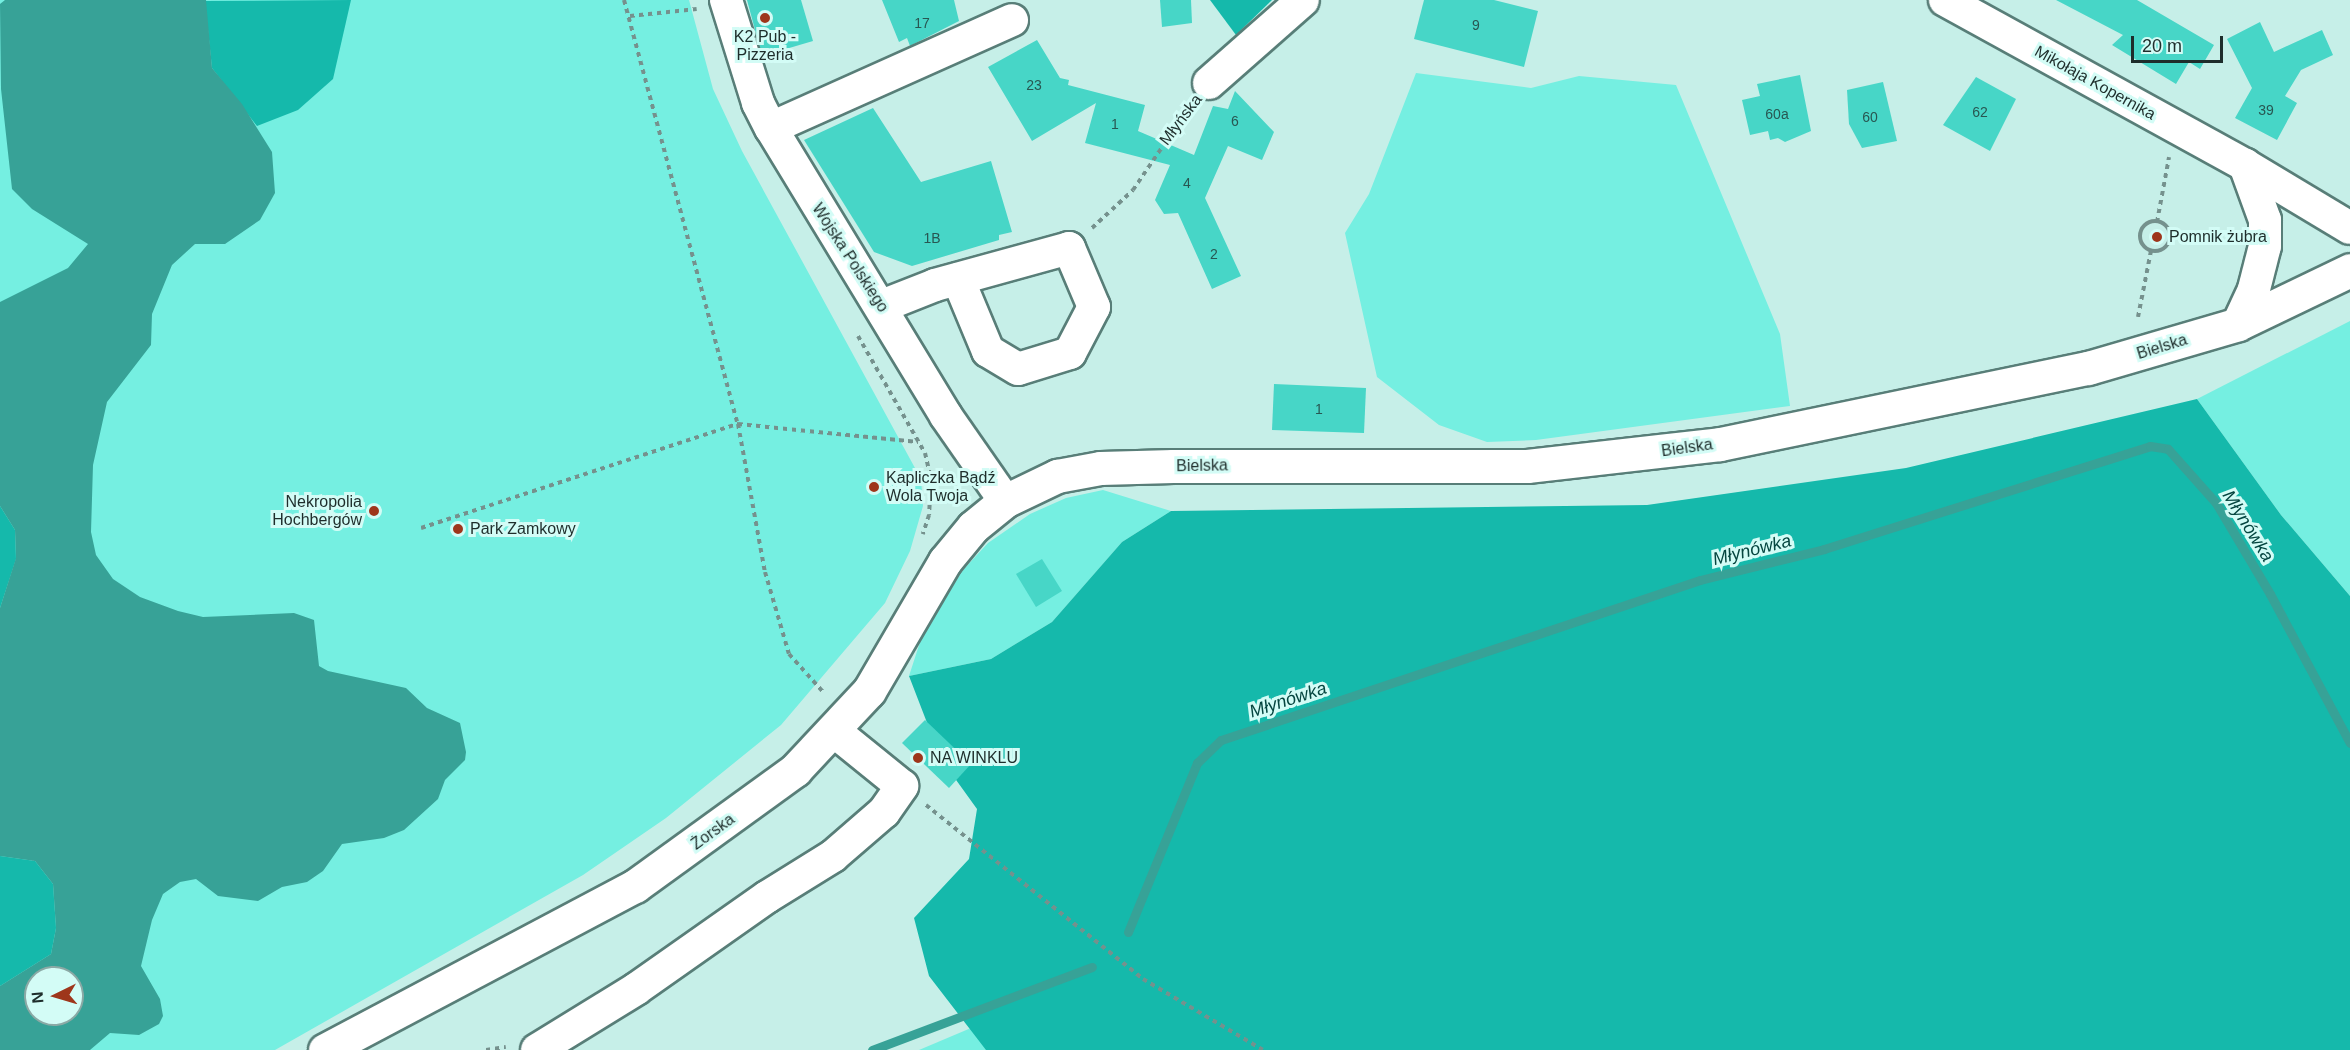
<!DOCTYPE html>
<html>
<head>
<meta charset="utf-8">
<style>
  body { margin:0 }
  #map { position:relative; width:2350px; height:1050px; overflow:hidden; background:#c6efe8; font-family:Helvetica,sans-serif }
  div>[style] { position:absolute }
  .green>* { inset:0; background:#75efe1 }
  .forest>* { inset:0; background:#15b9ab }
  .water>* { inset:0; background:#37a297 }
  .stream>* { height:9px; margin:-4.5px; padding:0 4.5px; transform-origin:4.5px; border-radius:4.5px; background:#37a297 }
  .building>* { inset:0; background:#47d6c7 }
  .path>* { height:4px; margin-top:-2px; transform-origin:0; background:repeating-linear-gradient(90deg,#75918d 0 4.5px,transparent 0 9px) }
  .path>.ring { margin:-2px; padding:0; box-sizing:content-box; background:none; border:4px solid #75918d; border-radius:50% }
  .roads { filter:drop-shadow(2px 0 #587e78) drop-shadow(-2px 0 #587e78) drop-shadow(0 2px #587e78) drop-shadow(0 -2px #587e78) }
  .minor>* { height:32px; margin:-16px; padding:0 16px; transform-origin:16px; border-radius:16px; background:#fff }
  .major>* { height:33px; margin:-16.5px; padding:0 16.5px; transform-origin:16.5px; border-radius:16.5px; background:#fff }
  .dots>* { width:16px; height:16px; translate:-50% -50%; box-sizing:border-box; border:3px solid #d3fcf6; border-radius:50% }
  span { translate:-50% -50%; white-space:nowrap; text-align:center; line-height:1.15; -webkit-text-stroke:6px #d3fcf6; paint-order:stroke }
  .number-label { font-size:14px; color:#285752 }
  .number-label span { -webkit-text-stroke-width:0 }
  .poi-label { font-size:16px; color:#1e2d2b }
  .left { translate:0 -50%; text-align:left }
  .right { translate:-100% -50%; text-align:right }
  .street-label { font-size:16px; color:#1e2d2b }
  .water-label { font-size:18px; color:#054640; font-style:italic }
  .north { position:absolute; left:24px; top:966px; width:60px; height:60px; box-sizing:border-box; background:#d3fcf6; border:2px solid #8ba9a5; border-radius:50%; rotate:265deg; font-size:16px; font-weight:700; line-height:24px; text-align:center; color:#1e2d2b }
  .north::after { content:''; display:block; margin:auto; width:21px; height:27px; background:#9e361b; clip-path:polygon(50% 0,100% 100%,50% 72%,0 100%) }
  .scale { position:absolute; left:2131px; top:36px; width:92px; height:27px; box-sizing:border-box; border:3px solid #1e2d2b; border-top:0; padding-left:8px; font-size:18px; line-height:21px; white-space:nowrap; color:#1e2d2b; -webkit-text-stroke:4px #d3fcf6; paint-order:stroke }
</style>
</head>
<body>
<div id="map">
  <div class="green">
    <div style="clip-path:polygon(evenodd,0 0,689px 0,713px 89px,742px 151px,921px 479px,923px 506px,910px 551px,885px 603px,781px 725px,666px 818px,583px 875px,275px 1050px,0 1050px,0 0,36px 978px,72px 978px,72px 1014px,36px 1014px,36px 978px)"></div>
    <div style="clip-path:polygon(1416px 73px,1531px 88px,1579px 76px,1676px 85px,1780px 334px,1790px 406px,1536px 440px,1487px 442px,1439px 425px,1377px 377px,1345px 233px,1369px 194px)"></div>
    <div style="clip-path:polygon(2350px 321px,2350px 596px,2281px 515px,2197px 399px)"></div>
    <div style="clip-path:polygon(1103px 490px,1171px 511px,1122px 542px,1052px 622px,991px 659px,909px 676px,921px 639px,962px 571px,988px 543px,1030px 514px,1066px 498px)"></div>
    <div style="clip-path:polygon(997px 1017px,1028px 1050px,919px 1050px)"></div>
  </div>
  <div class="forest">
    <div style="clip-path:polygon(351px 0,333px 79px,298px 110px,257px 126px,212px 68px,205px 1px)"></div>
    <div style="clip-path:polygon(1210px 0,1272px 0,1236px 35px)"></div>
    <div style="clip-path:polygon(2197px 399px,2281px 515px,2350px 596px,2350px 1050px,986px 1050px,929px 976px,914px 918px,969px 859px,977px 809px,941px 759px,909px 676px,991px 659px,1052px 622px,1122px 542px,1171px 511px,1647px 505px,1906px 468px)"></div>
    <div style="clip-path:polygon(0 506px,15px 530px,16px 559px,0 608px)"></div>
    <div style="clip-path:polygon(0 856px,35px 861px,53px 884px,56px 928px,51px 954px,0 986px)"></div>
  </div>
  <div class="water">
    <div style="clip-path:polygon(evenodd,5px 0,206px 0,212px 68px,242px 104px,272px 152px,275px 193px,260px 220px,225px 244px,195px 244px,172px 265px,152px 314px,151px 345px,107px 402px,93px 465px,91px 532px,96px 555px,113px 579px,140px 597px,178px 611px,203px 617px,294px 613px,314px 620px,319px 666px,328px 671px,406px 688px,427px 708px,460px 723px,466px 752px,465px 760px,445px 780px,438px 799px,404px 830px,384px 838px,342px 844px,323px 871px,307px 882px,282px 887px,258px 901px,218px 896px,196px 879px,180px 882px,163px 894px,152px 920px,141px 966px,160px 999px,163px 1016px,159px 1024px,139px 1035px,110px 1033px,90px 1050px,0 1050px,0 986px,51px 954px,56px 928px,53px 884px,35px 861px,0 856px,0 608px,16px 558px,15px 530px,0 506px,0 302px,68px 268px,88px 244px,32px 209px,12px 189px,1px 89px,0 4px,5px 0,36px 978px,72px 978px,72px 1014px,36px 1014px,36px 978px)"></div>
  </div>
  <div class="stream">
    <div style="left:1128px;top:932px;width:183px;rotate:-67.8deg"></div>
    <div style="left:1197px;top:763px;width:33px;rotate:-44deg"></div>
    <div style="left:1221px;top:740px;width:505px;rotate:-18.47deg"></div>
    <div style="left:1700px;top:580px;width:128px;rotate:-14deg"></div>
    <div style="left:1824px;top:549px;width:342px;rotate:-17.5deg"></div>
    <div style="left:2150px;top:446px;width:18px;rotate:9deg"></div>
    <div style="left:2168px;top:449px;width:72px;rotate:48.4deg"></div>
    <div style="left:2216px;top:503px;width:106px;rotate:59.3deg"></div>
    <div style="left:2270px;top:594px;width:169px;rotate:61.8deg"></div>
    <div style="left:872px;top:1050px;width:235px;rotate:-20.7deg"></div>
  </div>
  <div class="building">
    <div style="clip-path:polygon(747px 0,801px 0,813px 41px,762px 56px)"></div>
    <div style="clip-path:polygon(882px 0,954px 0,959px 21px,910px 46px,907px 38px,899px 42px)"></div>
    <div style="clip-path:polygon(1160px 0,1191px 0,1192px 23px,1162px 27px)"></div>
    <div style="clip-path:polygon(1424px 0,1494px 0,1538px 11px,1524px 67px,1414px 39px)"></div>
    <div style="clip-path:polygon(2056px 0,2137px 0,2214px 45px,2200px 69px,2189px 62px,2176px 84px,2112px 45px,2123px 35px)"></div>
    <div style="clip-path:polygon(2260px 22px,2274px 52px,2322px 30px,2333px 55px,2301px 70px,2285px 96px,2297px 103px,2277px 140px,2235px 118px,2252px 88px,2227px 39px)"></div>
    <div style="clip-path:polygon(1037px 40px,1060px 78px,1069px 80px,1068px 85px,1145px 105px,1138px 131px,1194px 155px,1213px 106px,1228px 109px,1235px 91px,1274px 132px,1262px 160px,1228px 146px,1205px 198px,1241px 276px,1212px 289px,1178px 213px,1164px 214px,1155px 200px,1170px 165px,1085px 143px,1096px 103px,1032px 141px,988px 67px)"></div>
    <div style="clip-path:polygon(1800px 75px,1811px 131px,1785px 142px,1778px 138px,1770px 140px,1768px 131px,1750px 135px,1742px 100px,1760px 96px,1757px 84px)"></div>
    <div style="clip-path:polygon(1976px 77px,2016px 99px,1990px 151px,1943px 125px)"></div>
    <div style="clip-path:polygon(1883px 82px,1897px 141px,1862px 148px,1849px 124px,1847px 90px)"></div>
    <div style="clip-path:polygon(873px 108px,921px 182px,991px 161px,1012px 232px,999px 235px,999px 240px,912px 266px,874px 252px,804px 140px)"></div>
    <div style="clip-path:polygon(1274px 384px,1366px 388px,1364px 433px,1272px 430px)"></div>
    <div style="clip-path:polygon(1042px 559px,1062px 591px,1036px 607px,1016px 574px)"></div>
    <div style="clip-path:polygon(925px 720px,971px 764px,949px 788px,902px 743px)"></div>
  </div>
  <div class="path">
    <div style="left:624px;top:0;width:439px;rotate:75deg"></div>
    <div style="left:738px;top:424px;width:150px;rotate:79.7deg"></div>
    <div style="left:765px;top:572px;width:85px;rotate:73.7deg"></div>
    <div style="left:789px;top:654px;width:52px;rotate:48.1deg"></div>
    <div style="left:630px;top:16px;width:67px;rotate:-6deg"></div>
    <div class="ring" style="left:2140px;top:221px;width:26px;height:26px"></div>
    <div style="left:2157px;top:222px;width:66px;rotate:-79.5deg"></div>
    <div style="left:1092px;top:228px;width:56px;rotate:-42.8deg"></div>
    <div style="left:1133px;top:190px;width:102px;rotate:-55.8deg"></div>
    <div style="left:2138px;top:317px;width:67px;rotate:-78.9deg"></div>
    <div style="left:858px;top:336px;width:135px;rotate:60.2deg"></div>
    <div style="left:925px;top:453px;width:26px;rotate:77deg"></div>
    <div style="left:931px;top:478px;width:37px;rotate:93deg"></div>
    <div style="left:929px;top:515px;width:20px;rotate:108deg"></div>
    <div style="left:421px;top:528px;width:334px;rotate:-18.2deg"></div>
    <div style="left:738px;top:424px;width:181px;rotate:5.7deg"></div>
    <div style="left:926px;top:805px;width:278px;rotate:38.7deg"></div>
    <div style="left:1143px;top:979px;width:139px;rotate:30.6deg"></div>
    <div style="left:486px;top:1050px;width:20px;rotate:-9deg"></div>
  </div>
  <div class="roads">
    <div class="minor">
      <div style="left:726px;top:0;width:108px;rotate:72.7deg"></div>
      <div style="left:758px;top:103px;width:28px;rotate:63deg"></div>
      <div style="left:771px;top:128px;width:337px;rotate:58.7deg"></div>
      <div style="left:946px;top:416px;width:103px;rotate:55.2deg"></div>
      <div style="left:1945px;top:0;width:342px;rotate:28.8deg"></div>
      <div style="left:2245px;top:165px;width:122px;rotate:31deg"></div>
      <div style="left:1209px;top:83px;width:125px;rotate:-41.4deg"></div>
      <div style="left:771px;top:128px;width:264px;rotate:-24.1deg"></div>
      <div style="left:882px;top:306px;width:57px;rotate:-21.6deg"></div>
      <div style="left:935px;top:285px;width:139px;rotate:-15.4deg"></div>
      <div style="left:1069px;top:248px;width:64px;rotate:67deg"></div>
      <div style="left:1094px;top:307px;width:52px;rotate:117.6deg"></div>
      <div style="left:1070px;top:353px;width:54px;rotate:162.9deg"></div>
      <div style="left:1018px;top:369px;width:35px;rotate:-149deg"></div>
      <div style="left:988px;top:351px;width:78px;rotate:-112.6deg"></div>
      <div style="left:2238px;top:324px;width:38px;rotate:-65deg"></div>
      <div style="left:2254px;top:289px;width:44px;rotate:-75.7deg"></div>
      <div style="left:2265px;top:246px;width:26px;rotate:-90deg"></div>
      <div style="left:2265px;top:220px;width:59px;rotate:-110deg"></div>
      <div style="left:537px;top:1050px;width:116px;rotate:-31.6deg"></div>
      <div style="left:636px;top:989px;width:160px;rotate:-35.1deg"></div>
      <div style="left:767px;top:897px;width:78px;rotate:-31.8deg"></div>
      <div style="left:833px;top:856px;width:67px;rotate:-40.8deg"></div>
      <div style="left:884px;top:812px;width:32px;rotate:-55deg"></div>
      <div style="left:902px;top:786px;width:87px;rotate:-141deg"></div>
    </div>
    <div class="major">
      <div style="left:325px;top:1050px;width:351px;rotate:-27.9deg"></div>
      <div style="left:635px;top:886px;width:198px;rotate:-35.9deg"></div>
      <div style="left:795px;top:770px;width:108px;rotate:-46.9deg"></div>
      <div style="left:869px;top:691px;width:151px;rotate:-59.7deg"></div>
      <div style="left:945px;top:561px;width:44px;rotate:-50.5deg"></div>
      <div style="left:973px;top:527px;width:41px;rotate:-39.1deg"></div>
      <div style="left:1005px;top:501px;width:58px;rotate:-25.7deg"></div>
      <div style="left:1057px;top:476px;width:44px;rotate:-10.5deg"></div>
      <div style="left:1100px;top:468px;width:73px;rotate:-1.6deg"></div>
      <div style="left:1173px;top:466px;width:354px"></div>
      <div style="left:1527px;top:466px;width:194px;rotate:-6.5deg"></div>
      <div style="left:1720px;top:444px;width:376px;rotate:-11.7deg"></div>
      <div style="left:2088px;top:368px;width:156px;rotate:-16.3deg"></div>
      <div style="left:2238px;top:324px;width:124px;rotate:-25.7deg"></div>
    </div>
  </div>
  <div class="dots">
    <div style="left:765px;top:18px;background:#9e361b"></div>
    <div style="left:2157px;top:237px;background:#9e361b"></div>
    <div style="left:874px;top:487px;background:#9e361b"></div>
    <div style="left:374px;top:511px;background:#9e361b"></div>
    <div style="left:458px;top:529px;background:#9e361b"></div>
    <div style="left:918px;top:758px;background:#9e361b"></div>
  </div>
  <div class="number-label">
    <span style="left:922px;top:23px">17</span>
    <span style="left:1476px;top:25px">9</span>
    <span style="left:1034px;top:85px">23</span>
    <span style="left:2266px;top:110px">39</span>
    <span style="left:1980px;top:112px">62</span>
    <span style="left:1777px;top:114px">60a</span>
    <span style="left:1870px;top:117px">60</span>
    <span style="left:1235px;top:121px">6</span>
    <span style="left:1115px;top:124px">1</span>
    <span style="left:1187px;top:183px">4</span>
    <span style="left:932px;top:238px">1B</span>
    <span style="left:1214px;top:254px">2</span>
    <span style="left:1319px;top:409px">1</span>
  </div>
  <div class="poi-label">
    <span style="left:765px;top:46px">K2 Pub -<br>Pizzeria</span>
    <span class="left" style="left:2169px;top:237px">Pomnik żubra</span>
    <span class="left" style="left:886px;top:487px">Kapliczka Bądź<br>Wola Twoja</span>
    <span class="right" style="left:362px;top:511px">Nekropolia<br>Hochbergów</span>
    <span class="left" style="left:470px;top:529px">Park Zamkowy</span>
    <span class="left" style="left:930px;top:758px">NA WINKLU</span>
  </div>
  <div class="street-label">
    <span style="left:2095px;top:83px;rotate:29deg">Mikołaja Kopernika</span>
    <span style="left:1181px;top:120px;rotate:-53deg">Młyńska</span>
    <span style="left:850px;top:258px;rotate:57deg">Wojska Polskiego</span>
    <span style="left:2162px;top:347px;rotate:-17deg">Bielska</span>
    <span style="left:1687px;top:448px;rotate:-8deg">Bielska</span>
    <span style="left:1202px;top:466px;rotate:-1deg">Bielska</span>
    <span style="left:713px;top:832px;rotate:-36deg">Żorska</span>
  </div>
  <div class="water-label">
    <span style="left:2248px;top:526px;rotate:58deg">Młynówka</span>
    <span style="left:1752px;top:550px;rotate:-14deg">Młynówka</span>
    <span style="left:1288px;top:700px;rotate:-18deg">Młynówka</span>
  </div>
  <div class="north">N</div>
  <div class="scale">20 m</div>
</div>
</body>
</html>
